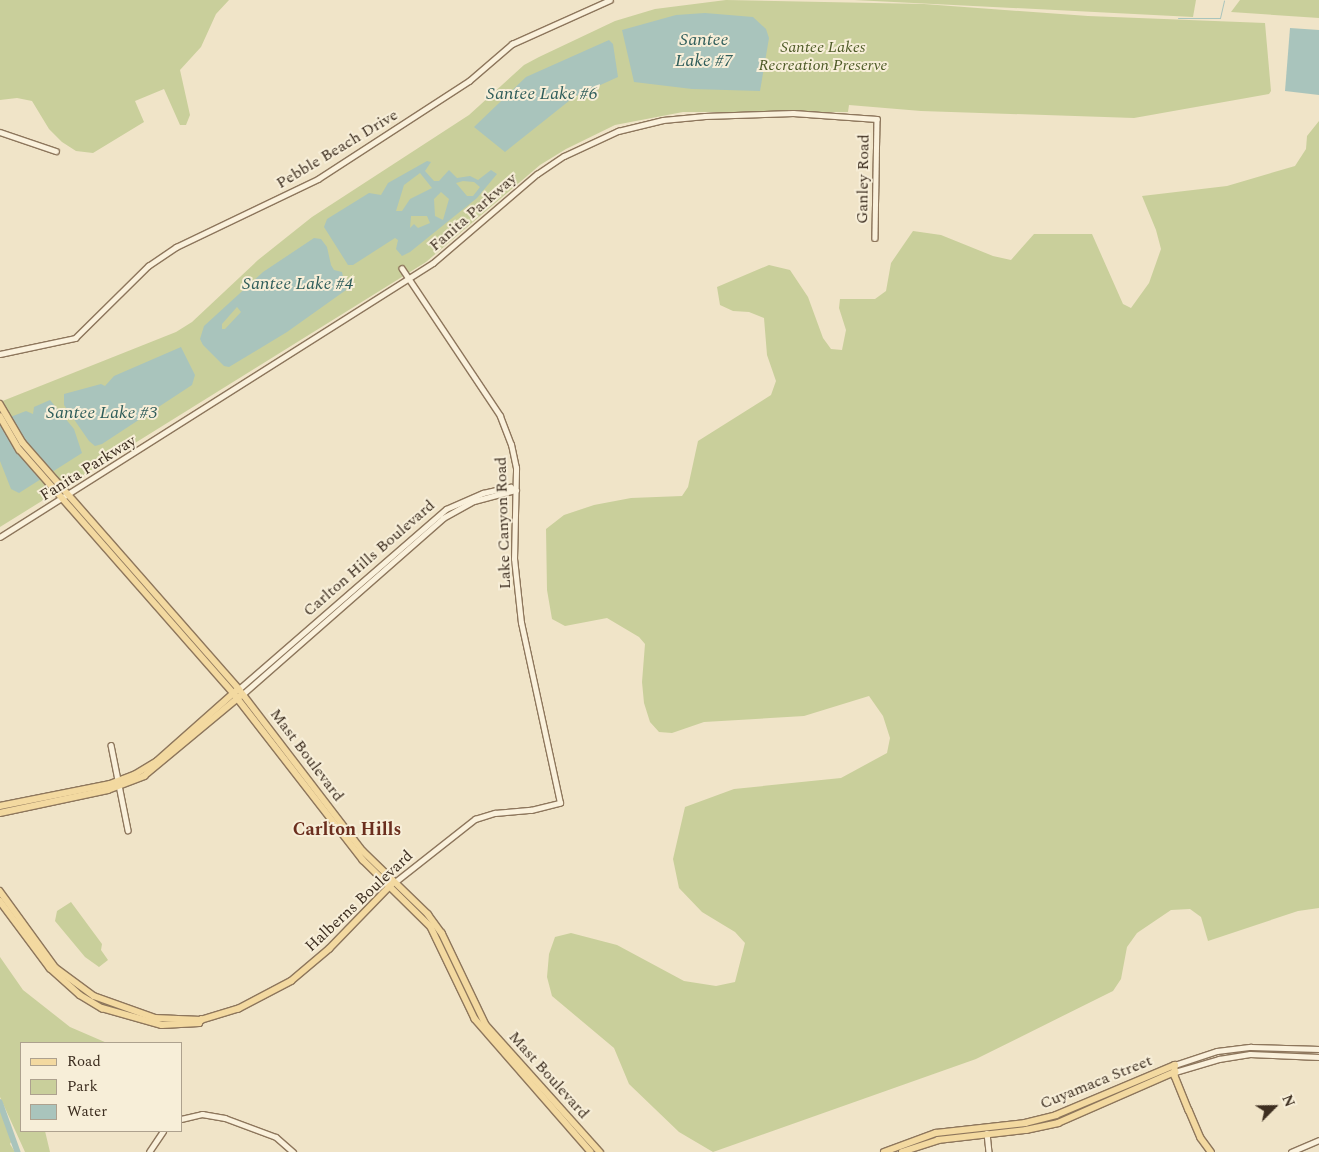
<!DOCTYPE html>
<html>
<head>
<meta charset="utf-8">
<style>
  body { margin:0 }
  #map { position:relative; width:1319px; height:1152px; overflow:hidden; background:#f0e4c8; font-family:Spectral,serif }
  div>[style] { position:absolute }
  .green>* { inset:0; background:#c9cf9b }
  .water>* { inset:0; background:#a9c4bc }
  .stream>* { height:1px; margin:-0.5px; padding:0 0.5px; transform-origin:0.5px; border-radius:0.5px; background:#a9c4bc }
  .river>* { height:5.5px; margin:-2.75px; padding:0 2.75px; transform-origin:2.75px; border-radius:2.75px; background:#a9c4bc }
  .roads { filter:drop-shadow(1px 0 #8d765c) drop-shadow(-1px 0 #8d765c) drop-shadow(0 1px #8d765c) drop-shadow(0 -1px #8d765c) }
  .minor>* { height:4.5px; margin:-2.25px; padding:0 2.25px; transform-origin:2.25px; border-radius:2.25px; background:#faf1dc }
  .major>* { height:5.5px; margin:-2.75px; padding:0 2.75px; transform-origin:2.75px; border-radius:2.75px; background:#f3d9a0 }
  span { translate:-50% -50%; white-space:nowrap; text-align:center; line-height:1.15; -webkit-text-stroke:4px #f7eed8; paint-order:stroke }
  .park-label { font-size:16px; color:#4d5a26; font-style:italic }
  .street-label { font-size:16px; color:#3d2e20 }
  .water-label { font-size:18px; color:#2f5d5a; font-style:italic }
  .neighbourhood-label { font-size:18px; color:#6b2e1e; font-weight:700 }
  .legend { position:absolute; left:20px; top:1042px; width:162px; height:90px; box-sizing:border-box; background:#f7eed8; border:1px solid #ada18e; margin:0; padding:6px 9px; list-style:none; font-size:15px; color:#3d2e20 }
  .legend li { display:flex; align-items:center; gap:10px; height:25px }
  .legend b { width:25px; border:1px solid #ada18e }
  .north { position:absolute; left:1249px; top:1082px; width:50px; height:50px; -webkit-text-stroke:4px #f7eed8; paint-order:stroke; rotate:67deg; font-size:14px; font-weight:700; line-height:20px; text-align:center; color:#3d2e20 }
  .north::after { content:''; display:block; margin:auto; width:18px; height:22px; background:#3d2e20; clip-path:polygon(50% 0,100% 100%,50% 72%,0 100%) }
</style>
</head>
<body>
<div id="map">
  <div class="green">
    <div style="clip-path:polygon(0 0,229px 0,216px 14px,201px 47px,180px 70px,190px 115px,186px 125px,180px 125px,164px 89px,135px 101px,144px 122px,93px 153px,76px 151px,62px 142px,49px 129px,32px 101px,17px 98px,0 100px)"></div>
    <div style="clip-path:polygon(726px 0,924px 4px,1088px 16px,1265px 23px,1271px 91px,1269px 94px,1134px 118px,921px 111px,849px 105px,848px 112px,683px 112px,615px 125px,566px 149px,540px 165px,426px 262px,0 527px,0 402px,176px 332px,192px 322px,258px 260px,312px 217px,469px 115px,524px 65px,539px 57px,615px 21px,655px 9px)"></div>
    <div style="clip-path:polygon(854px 0,1196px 0,1193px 17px)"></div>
    <div style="clip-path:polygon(1240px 0,1319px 0,1319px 18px,1231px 12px)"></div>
    <div style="clip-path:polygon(1319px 121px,1319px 908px,1298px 911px,1208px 941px,1201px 917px,1190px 909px,1171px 910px,1137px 933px,1127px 947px,1121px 979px,1113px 991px,976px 1059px,713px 1152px,679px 1132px,629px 1084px,614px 1048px,552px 996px,547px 977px,549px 954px,555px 937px,571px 933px,617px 945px,684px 981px,716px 986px,735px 982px,745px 943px,735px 932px,702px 912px,679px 888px,673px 859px,685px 807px,734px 789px,841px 778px,887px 753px,890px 738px,883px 716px,869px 696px,804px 716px,704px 722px,672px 733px,659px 732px,650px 722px,644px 703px,642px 682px,645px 644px,639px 637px,607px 618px,565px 626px,552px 619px,547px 590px,546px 529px,564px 515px,594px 505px,631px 498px,682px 496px,688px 487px,698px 441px,771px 395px,776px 381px,767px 355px,764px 318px,749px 312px,733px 311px,720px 305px,717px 287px,769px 265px,790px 270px,808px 297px,823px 338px,831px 349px,842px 350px,846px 330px,839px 308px,840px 299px,875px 299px,886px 291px,891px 263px,913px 231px,941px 235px,993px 256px,1011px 260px,1034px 234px,1092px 234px,1123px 304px,1131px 308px,1149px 283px,1161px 249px,1156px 230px,1142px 196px,1227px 186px,1295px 166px,1306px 149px,1307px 136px)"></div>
    <div style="clip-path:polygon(71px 902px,102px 944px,101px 950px,108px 960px,99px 967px,85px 957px,55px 921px,57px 911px)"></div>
    <div style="clip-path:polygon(0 957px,23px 990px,70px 1027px,107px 1043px,21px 1043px,21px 1131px,45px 1131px,50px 1152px,25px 1152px,0 1097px)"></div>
    <div style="clip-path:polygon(0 1108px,13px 1138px,10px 1144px,15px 1152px,0 1152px)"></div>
  </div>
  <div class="water">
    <div style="clip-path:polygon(705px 13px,753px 17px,766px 29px,769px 38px,760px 91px,692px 89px,634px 82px,622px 30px,676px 15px)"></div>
    <div style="clip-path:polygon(1290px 28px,1319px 30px,1319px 95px,1285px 91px)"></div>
    <div style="clip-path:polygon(609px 40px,613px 44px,618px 77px,574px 97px,505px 152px,474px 127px,526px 77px)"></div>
    <div style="clip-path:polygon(evenodd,427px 161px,431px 162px,425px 171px,434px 181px,439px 181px,449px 170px,457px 178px,470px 176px,478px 180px,491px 170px,497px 174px,477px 198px,410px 252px,402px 256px,396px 249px,398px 240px,395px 238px,353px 265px,348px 265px,324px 227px,327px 219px,369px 193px,381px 195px,388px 183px,427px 161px,420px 173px,432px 188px,410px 199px,402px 211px,396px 211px,404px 185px,420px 173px,427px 161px,463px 181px,474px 182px,480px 187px,473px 196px,467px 196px,456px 183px,463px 181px,427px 161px,441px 192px,449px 199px,443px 220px,435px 216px,434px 199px,441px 192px,427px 161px,411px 216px,427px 216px,430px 223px,418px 228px,414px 224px,410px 228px,411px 216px)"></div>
    <div style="clip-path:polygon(evenodd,314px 238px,321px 239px,327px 247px,331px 265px,334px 270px,342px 272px,346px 290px,287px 332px,229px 367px,224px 366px,203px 345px,200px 339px,204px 326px,263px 272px,314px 238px,237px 307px,241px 312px,225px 329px,222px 329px,222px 324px,237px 307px)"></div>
    <div style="clip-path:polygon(181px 347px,195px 375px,192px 385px,102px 444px,95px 446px,89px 441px,64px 405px,64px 394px,101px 384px,105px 386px,114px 376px)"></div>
    <div style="clip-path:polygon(50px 400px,74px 429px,82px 453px,19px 493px,11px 489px,0 461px,0 421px,26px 411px,33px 414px,34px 407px)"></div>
  </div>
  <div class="stream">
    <div style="left:1178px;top:18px;width:42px"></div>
    <div style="left:1220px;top:18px;width:18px;rotate:-77deg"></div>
  </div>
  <div class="river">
    <div style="left:0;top:1102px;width:53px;rotate:70.2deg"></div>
  </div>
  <div class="roads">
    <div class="minor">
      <div style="left:0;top:132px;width:59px;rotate:18.7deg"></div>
      <div style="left:0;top:354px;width:77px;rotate:-12deg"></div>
      <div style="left:75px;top:338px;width:103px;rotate:-44.6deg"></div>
      <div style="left:148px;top:266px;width:34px;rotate:-34deg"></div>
      <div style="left:176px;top:247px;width:157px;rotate:-25.6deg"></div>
      <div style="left:318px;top:179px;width:180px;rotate:-33deg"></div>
      <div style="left:469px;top:81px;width:57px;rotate:-40.7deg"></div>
      <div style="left:512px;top:44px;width:107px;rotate:-24.2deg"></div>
      <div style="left:0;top:537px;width:512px;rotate:-32.33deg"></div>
      <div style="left:433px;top:263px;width:137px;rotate:-40.6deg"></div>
      <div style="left:537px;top:174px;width:32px;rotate:-34deg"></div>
      <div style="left:564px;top:156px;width:60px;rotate:-24.8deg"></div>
      <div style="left:618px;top:131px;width:46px;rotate:-13.7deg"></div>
      <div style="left:663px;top:120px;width:42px;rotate:-5.4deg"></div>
      <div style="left:705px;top:116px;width:88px;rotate:-2deg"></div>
      <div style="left:793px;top:113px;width:84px;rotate:4.1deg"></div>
      <div style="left:877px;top:119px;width:119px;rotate:91deg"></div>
      <div style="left:239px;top:689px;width:274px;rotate:-41deg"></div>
      <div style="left:446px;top:509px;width:40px;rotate:-23.4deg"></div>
      <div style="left:483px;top:493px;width:28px;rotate:-13deg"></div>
      <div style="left:510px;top:487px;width:7px;rotate:27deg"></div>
      <div style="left:243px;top:694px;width:266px;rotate:-41.3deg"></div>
      <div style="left:443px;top:518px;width:35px;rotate:-29deg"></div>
      <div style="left:474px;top:501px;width:43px;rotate:-14.7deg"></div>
      <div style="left:111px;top:745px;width:87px;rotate:78.7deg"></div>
      <div style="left:395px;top:882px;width:102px;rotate:-38.2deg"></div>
      <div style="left:475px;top:819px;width:21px;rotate:-17deg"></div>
      <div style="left:495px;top:813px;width:36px;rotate:-5deg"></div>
      <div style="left:531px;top:810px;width:30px;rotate:-14deg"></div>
      <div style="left:560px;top:803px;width:184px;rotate:-102.2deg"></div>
      <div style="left:521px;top:623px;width:64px;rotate:-96.2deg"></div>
      <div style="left:514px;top:559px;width:91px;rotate:-88.7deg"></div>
      <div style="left:516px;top:468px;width:24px;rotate:-102deg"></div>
      <div style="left:511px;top:445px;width:31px;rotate:-111deg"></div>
      <div style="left:500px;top:416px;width:177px;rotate:-123.7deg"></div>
      <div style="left:1175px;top:1065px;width:44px;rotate:-18.4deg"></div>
      <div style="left:1217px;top:1051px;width:34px;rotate:-7deg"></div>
      <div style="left:1251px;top:1047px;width:68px;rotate:1.7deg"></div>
      <div style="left:1175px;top:1072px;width:46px;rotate:-16.5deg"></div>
      <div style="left:1219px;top:1059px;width:31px;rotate:-9deg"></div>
      <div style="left:1250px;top:1054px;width:69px;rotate:2.5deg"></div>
      <div style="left:181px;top:1119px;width:22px;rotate:-13deg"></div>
      <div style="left:202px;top:1114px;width:23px;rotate:10deg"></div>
      <div style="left:225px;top:1118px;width:54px;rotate:20.4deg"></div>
      <div style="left:276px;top:1137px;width:23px;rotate:41deg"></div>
      <div style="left:987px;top:1133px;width:19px;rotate:84deg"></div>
      <div style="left:149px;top:1152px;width:25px;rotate:-56deg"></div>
      <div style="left:1291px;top:1152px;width:30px;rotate:-23deg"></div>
    </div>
    <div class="major">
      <div style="left:0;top:404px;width:45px;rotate:59.5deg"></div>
      <div style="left:23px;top:443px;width:327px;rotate:48.7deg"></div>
      <div style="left:239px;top:689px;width:204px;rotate:52.6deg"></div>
      <div style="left:363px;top:851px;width:91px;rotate:44.1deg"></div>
      <div style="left:428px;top:914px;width:24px;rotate:54deg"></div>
      <div style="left:442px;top:933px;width:102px;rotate:64.4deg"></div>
      <div style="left:486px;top:1025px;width:171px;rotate:48.1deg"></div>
      <div style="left:0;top:416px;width:39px;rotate:60deg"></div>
      <div style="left:20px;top:450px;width:326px;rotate:48.7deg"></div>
      <div style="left:235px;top:695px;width:209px;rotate:52.2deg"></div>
      <div style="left:363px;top:860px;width:95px;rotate:44.6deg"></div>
      <div style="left:431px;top:927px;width:102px;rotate:64.4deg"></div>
      <div style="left:475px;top:1019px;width:176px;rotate:48.9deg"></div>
      <div style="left:0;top:806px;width:112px;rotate:-11.3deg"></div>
      <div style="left:110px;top:784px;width:26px;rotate:-21deg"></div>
      <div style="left:134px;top:775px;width:27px;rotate:-31deg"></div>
      <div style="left:157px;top:761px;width:106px;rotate:-41.5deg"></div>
      <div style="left:0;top:813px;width:110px;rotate:-12deg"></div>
      <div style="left:108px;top:790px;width:39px;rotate:-21deg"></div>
      <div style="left:144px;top:776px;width:124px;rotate:-39.7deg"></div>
      <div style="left:0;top:891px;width:95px;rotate:54deg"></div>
      <div style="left:56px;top:968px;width:47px;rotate:36.4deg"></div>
      <div style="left:94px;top:996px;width:65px;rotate:19.8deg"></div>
      <div style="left:155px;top:1018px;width:46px;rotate:2.5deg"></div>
      <div style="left:201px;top:1020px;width:39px;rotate:-17deg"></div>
      <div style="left:238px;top:1009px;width:60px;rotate:-27.8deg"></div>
      <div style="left:291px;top:981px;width:50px;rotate:-40.1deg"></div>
      <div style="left:329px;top:949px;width:92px;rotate:-45.9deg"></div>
      <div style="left:0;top:901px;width:84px;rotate:53.3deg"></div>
      <div style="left:50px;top:968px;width:40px;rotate:42deg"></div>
      <div style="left:80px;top:995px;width:26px;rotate:31deg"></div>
      <div style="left:102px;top:1008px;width:62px;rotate:15.8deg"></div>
      <div style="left:162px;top:1025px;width:37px;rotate:-3deg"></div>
      <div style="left:199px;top:1023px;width:4px;rotate:-56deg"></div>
      <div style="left:884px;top:1152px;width:55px;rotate:-20.1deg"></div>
      <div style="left:936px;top:1133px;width:90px;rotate:-6.4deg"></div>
      <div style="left:1025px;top:1123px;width:32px;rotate:-14deg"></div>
      <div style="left:1056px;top:1115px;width:129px;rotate:-22.8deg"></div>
      <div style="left:1175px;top:1065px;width:11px;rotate:90deg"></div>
      <div style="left:1175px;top:1076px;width:37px;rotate:68deg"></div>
      <div style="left:1189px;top:1110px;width:30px;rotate:67deg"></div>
      <div style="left:1201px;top:1138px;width:17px;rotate:54deg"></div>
      <div style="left:902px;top:1152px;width:38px;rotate:-18deg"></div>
      <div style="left:938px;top:1140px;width:89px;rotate:-6.5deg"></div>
      <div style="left:1026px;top:1130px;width:33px;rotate:-12deg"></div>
      <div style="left:1058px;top:1123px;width:128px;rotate:-23.6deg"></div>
    </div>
  </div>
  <div class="park-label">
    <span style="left:823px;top:56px">Santee Lakes<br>Recreation Preserve</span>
  </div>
  <div class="street-label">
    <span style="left:337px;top:149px;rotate:-31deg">Pebble Beach Drive</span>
    <span style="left:863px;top:179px;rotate:-89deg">Ganley Road</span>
    <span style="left:473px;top:212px;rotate:-41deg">Fanita Parkway</span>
    <span style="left:88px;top:468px;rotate:-32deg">Fanita Parkway</span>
    <span style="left:503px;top:523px;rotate:-92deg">Lake Canyon Road</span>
    <span style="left:369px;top:558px;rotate:-41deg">Carlton Hills Boulevard</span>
    <span style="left:307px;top:755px;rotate:53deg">Mast Boulevard</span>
    <span style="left:359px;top:901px;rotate:-43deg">Halberns Boulevard</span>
    <span style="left:549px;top:1075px;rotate:48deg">Mast Boulevard</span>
    <span style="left:1096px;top:1082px;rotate:-22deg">Cuyamaca Street</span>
  </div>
  <div class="water-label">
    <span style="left:704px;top:51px">Santee<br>Lake #7</span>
    <span style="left:542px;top:94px">Santee Lake #6</span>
    <span style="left:298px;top:284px">Santee Lake #4</span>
    <span style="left:102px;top:413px">Santee Lake #3</span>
  </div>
  <div class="neighbourhood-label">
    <span style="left:347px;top:830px">Carlton Hills</span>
  </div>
  <ul class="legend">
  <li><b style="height:6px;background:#f3d9a0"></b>Road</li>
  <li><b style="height:14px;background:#c9cf9b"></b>Park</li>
  <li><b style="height:14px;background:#a9c4bc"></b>Water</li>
  </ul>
  <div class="north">N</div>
</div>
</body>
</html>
